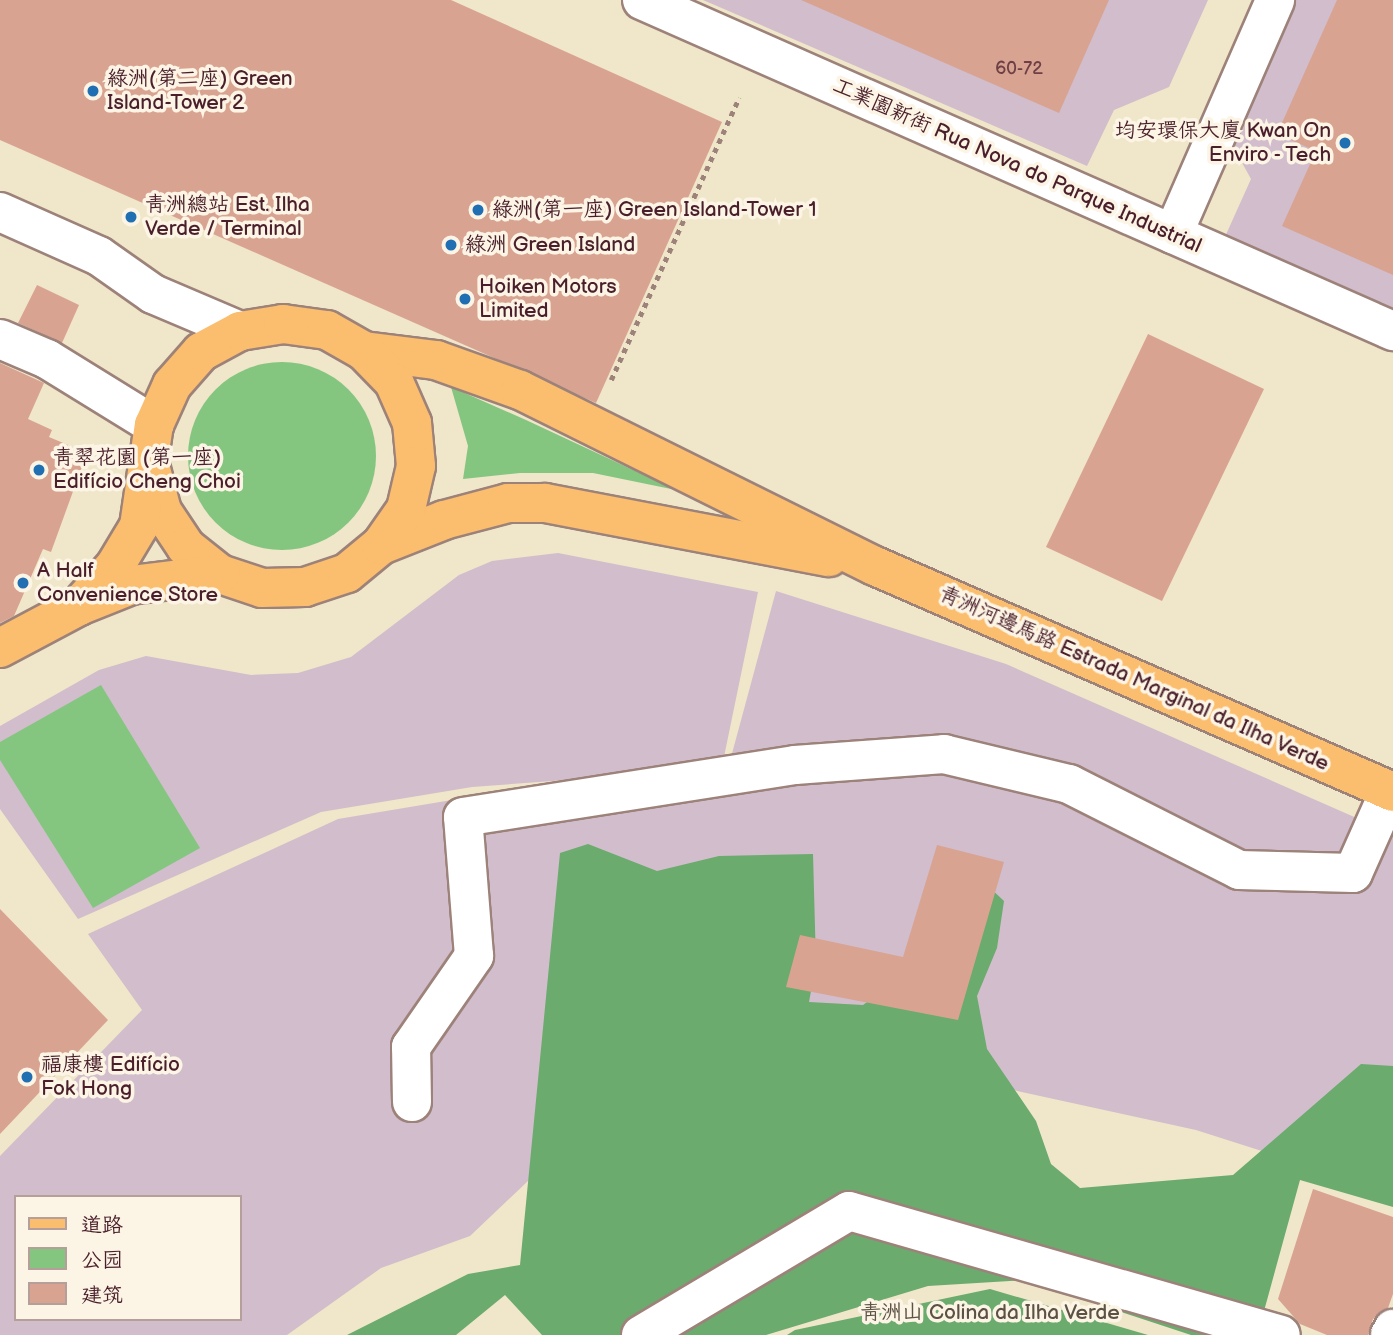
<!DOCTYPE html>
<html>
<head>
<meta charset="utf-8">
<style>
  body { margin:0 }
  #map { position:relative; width:1393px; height:1335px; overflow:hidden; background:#f0e6c9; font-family:"Balsamiq Sans","LXGW WenKai TC",sans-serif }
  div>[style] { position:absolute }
  .industrial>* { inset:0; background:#d1bdcb }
  .green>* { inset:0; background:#84c680 }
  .round { border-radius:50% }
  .forest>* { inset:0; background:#6bab6e }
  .building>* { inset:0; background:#d9a392 }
  .path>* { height:4.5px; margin-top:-2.25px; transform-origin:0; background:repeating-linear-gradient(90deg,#9d827a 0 5px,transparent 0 10px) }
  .roads { filter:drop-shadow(2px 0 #9d827a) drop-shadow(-2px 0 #9d827a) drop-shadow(0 2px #9d827a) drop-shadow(0 -2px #9d827a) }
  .minor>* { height:38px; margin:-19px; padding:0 19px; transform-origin:19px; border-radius:19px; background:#fff }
  .major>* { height:38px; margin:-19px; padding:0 19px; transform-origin:19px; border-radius:19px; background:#fbbd6e }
  .dots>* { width:19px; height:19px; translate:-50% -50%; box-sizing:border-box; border:4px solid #fcf5e5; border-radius:50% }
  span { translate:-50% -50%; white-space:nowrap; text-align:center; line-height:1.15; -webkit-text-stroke:7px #fcf5e5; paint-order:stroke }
  .number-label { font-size:18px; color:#6e4045 }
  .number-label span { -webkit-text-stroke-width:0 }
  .poi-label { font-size:21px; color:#4a1f2b }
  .left { translate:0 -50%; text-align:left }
  .right { translate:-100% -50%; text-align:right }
  .street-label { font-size:21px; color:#4a1f2b }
  .park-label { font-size:21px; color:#5b5144 }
  .legend { position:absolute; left:14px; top:1195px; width:228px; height:126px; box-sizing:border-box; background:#fcf5e5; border:2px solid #b59f9b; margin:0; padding:9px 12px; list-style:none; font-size:21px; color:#4a1f2b }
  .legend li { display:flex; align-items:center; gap:14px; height:35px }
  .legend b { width:35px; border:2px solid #b59f9b }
</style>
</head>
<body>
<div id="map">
  <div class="industrial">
    <div style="clip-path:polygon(703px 0,1208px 0,1169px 87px,1114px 110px,1087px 166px)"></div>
    <div style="clip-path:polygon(1290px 0,1393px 0,1393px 312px,1224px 239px,1251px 179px,1229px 139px)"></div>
    <div style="clip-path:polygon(558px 553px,758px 592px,719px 781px,607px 777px,472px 787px,321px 812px,78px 919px,0 809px,0 726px,99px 670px,146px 656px,251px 675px,298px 673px,351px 657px,459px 575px,492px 561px)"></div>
    <div style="clip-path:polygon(evenodd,776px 591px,1006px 664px,1393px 834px,1393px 1193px,1196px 1130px,972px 1081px,628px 1086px,470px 1236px,381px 1268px,287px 1335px,0 1335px,0 1156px,142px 1010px,88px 934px,338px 819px,488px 794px,720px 798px,776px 591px,16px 1197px,240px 1197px,240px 1319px,16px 1319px,16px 1197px)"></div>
  </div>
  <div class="green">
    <div class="round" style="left:188px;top:362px;width:188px;height:188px"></div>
    <div style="clip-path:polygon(451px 387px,526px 420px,676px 490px,593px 473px,520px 473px,463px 479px,468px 446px)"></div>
    <div style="clip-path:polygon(101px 685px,200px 848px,93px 908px,0 760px,0 742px)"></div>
  </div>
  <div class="forest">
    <div style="clip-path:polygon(588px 844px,657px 871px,719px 856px,813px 854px,816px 964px,809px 1002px,863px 1005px,905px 974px,972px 871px,1004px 901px,997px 948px,977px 996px,987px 1049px,1036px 1121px,1051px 1164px,1080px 1188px,1233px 1175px,1361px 1064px,1393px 1066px,1393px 1207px,1300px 1180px,1264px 1311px,1264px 1335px,1191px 1335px,1024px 1280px,928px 1286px,766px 1335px,542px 1335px,505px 1295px,456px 1335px,347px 1335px,468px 1274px,520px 1265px,560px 853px)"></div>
    <div style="clip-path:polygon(990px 1289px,1148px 1335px,787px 1335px,795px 1330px)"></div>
  </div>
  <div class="building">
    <div style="clip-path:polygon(0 0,451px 0,722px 122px,596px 403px,0 140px)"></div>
    <div style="clip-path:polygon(801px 0,1109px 0,1059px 113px)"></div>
    <div style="clip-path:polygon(1337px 0,1393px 0,1393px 275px,1282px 226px,1316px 151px,1277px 134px)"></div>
    <div style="clip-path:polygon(37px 285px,79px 305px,62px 343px,18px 323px)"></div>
    <div style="clip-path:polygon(1148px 334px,1264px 389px,1162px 601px,1046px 547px)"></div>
    <div style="clip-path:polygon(0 363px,44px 383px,28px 419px,52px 430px,49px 437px,87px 453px,51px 552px,43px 549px,14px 616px,0 623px)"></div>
    <div style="clip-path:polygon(937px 845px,1004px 862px,958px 1020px,786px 987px,800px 935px,903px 957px)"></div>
    <div style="clip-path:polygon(0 909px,108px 1020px,0 1134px)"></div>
    <div style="clip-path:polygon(1313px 1189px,1393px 1217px,1393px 1294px,1388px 1308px,1373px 1319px,1368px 1335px,1327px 1335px,1300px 1324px,1278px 1299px)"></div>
  </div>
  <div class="path">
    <div style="left:611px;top:380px;width:310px;rotate:-65.6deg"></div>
  </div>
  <div class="roads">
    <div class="minor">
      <div style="left:642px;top:0;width:821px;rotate:23.79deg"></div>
      <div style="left:0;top:212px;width:108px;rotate:24deg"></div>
      <div style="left:99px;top:256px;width:66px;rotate:35.1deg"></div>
      <div style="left:153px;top:294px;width:95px;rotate:23deg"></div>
      <div style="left:1173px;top:234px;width:255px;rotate:-66.4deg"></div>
      <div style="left:0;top:339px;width:51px;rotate:23.1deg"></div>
      <div style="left:47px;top:359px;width:126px;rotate:31.7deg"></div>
      <div style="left:412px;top:1102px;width:55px;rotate:-91deg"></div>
      <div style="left:411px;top:1047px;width:111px;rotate:-55.3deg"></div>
      <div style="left:474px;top:956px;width:139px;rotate:-94.5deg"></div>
      <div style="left:463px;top:817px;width:336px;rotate:-8.9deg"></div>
      <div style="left:795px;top:765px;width:149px;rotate:-4.2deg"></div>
      <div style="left:944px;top:754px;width:129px;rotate:13.5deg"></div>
      <div style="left:1069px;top:784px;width:191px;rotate:26.8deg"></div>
      <div style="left:1239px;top:870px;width:114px;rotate:1.5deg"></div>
      <div style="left:1353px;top:873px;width:91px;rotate:-66deg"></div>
      <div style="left:641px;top:1335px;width:242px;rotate:-30.8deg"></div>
      <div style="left:849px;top:1211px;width:449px;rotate:16deg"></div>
      <div style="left:1390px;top:1335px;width:7px;rotate:-63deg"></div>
    </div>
    <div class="major">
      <div style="left:364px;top:351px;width:73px;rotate:7.1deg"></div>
      <div style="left:436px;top:360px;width:89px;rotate:19.7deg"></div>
      <div style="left:520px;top:390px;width:396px;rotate:26.4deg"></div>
      <div style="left:875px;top:566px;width:565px;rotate:23.57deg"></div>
      <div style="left:151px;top:469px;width:43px;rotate:75.3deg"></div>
      <div style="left:162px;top:511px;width:43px;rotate:56.3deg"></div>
      <div style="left:186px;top:547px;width:43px;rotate:38.5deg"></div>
      <div style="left:220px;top:574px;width:44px;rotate:18.4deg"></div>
      <div style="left:262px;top:588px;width:43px;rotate:-1.3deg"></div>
      <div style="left:305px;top:587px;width:44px;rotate:-18.4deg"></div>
      <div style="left:347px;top:573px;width:44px;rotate:-39.5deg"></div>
      <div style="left:381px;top:545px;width:68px;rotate:-21.6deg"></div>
      <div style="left:444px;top:520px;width:66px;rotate:-14.9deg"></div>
      <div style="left:508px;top:503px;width:37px"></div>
      <div style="left:545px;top:503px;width:289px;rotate:10.8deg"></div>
      <div style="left:79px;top:606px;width:54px;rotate:-48deg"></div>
      <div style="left:115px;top:566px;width:47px;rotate:-59deg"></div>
      <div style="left:139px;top:526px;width:102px;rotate:-81.6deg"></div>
      <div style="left:154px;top:425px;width:44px;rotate:-65.8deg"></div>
      <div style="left:172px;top:385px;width:44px;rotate:-48.7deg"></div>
      <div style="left:201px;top:352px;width:44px;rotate:-28.3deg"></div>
      <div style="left:240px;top:331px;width:44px;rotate:-9.2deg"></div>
      <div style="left:283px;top:324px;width:44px;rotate:7.8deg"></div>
      <div style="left:327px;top:330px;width:43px;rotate:29.6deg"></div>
      <div style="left:364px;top:351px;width:43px;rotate:45.9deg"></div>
      <div style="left:394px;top:382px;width:45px;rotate:66.3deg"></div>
      <div style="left:412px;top:423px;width:43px;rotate:84.7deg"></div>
      <div style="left:416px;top:466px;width:44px;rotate:103.1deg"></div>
      <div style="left:406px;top:509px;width:44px;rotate:124.8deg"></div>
      <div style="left:0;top:648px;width:89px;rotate:-28deg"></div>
      <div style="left:79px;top:606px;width:56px;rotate:-22deg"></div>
      <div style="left:131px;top:585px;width:90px;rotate:-7deg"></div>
    </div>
  </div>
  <div class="dots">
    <div style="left:93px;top:91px;background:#1f6fb2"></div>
    <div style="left:1345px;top:143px;background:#1f6fb2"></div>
    <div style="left:478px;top:210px;background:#1f6fb2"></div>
    <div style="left:131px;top:217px;background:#1f6fb2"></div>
    <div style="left:451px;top:245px;background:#1f6fb2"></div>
    <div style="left:465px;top:299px;background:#1f6fb2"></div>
    <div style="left:39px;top:470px;background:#1f6fb2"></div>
    <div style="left:23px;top:583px;background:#1f6fb2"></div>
    <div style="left:27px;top:1077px;background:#1f6fb2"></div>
  </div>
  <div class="number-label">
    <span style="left:1019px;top:69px">60-72</span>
  </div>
  <div class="poi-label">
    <span class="left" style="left:107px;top:91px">綠洲(第二座) Green<br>Island-Tower 2</span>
    <span class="right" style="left:1331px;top:143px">均安環保大廈 Kwan On<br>Enviro - Tech</span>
    <span class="left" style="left:145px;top:217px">青洲總站 Est. Ilha<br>Verde / Terminal</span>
    <span class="left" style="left:492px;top:210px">綠洲(第一座) Green Island-Tower 1</span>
    <span class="left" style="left:465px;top:245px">綠洲 Green Island</span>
    <span class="left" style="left:479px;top:299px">Hoiken Motors<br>Limited</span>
    <span class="left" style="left:53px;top:470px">青翠花園 (第一座)<br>Edifício Cheng Choi</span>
    <span class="left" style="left:37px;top:583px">A Half<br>Convenience Store</span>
    <span class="left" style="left:41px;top:1077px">福康樓 Edifício<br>Fok Hong</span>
  </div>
  <div class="street-label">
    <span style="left:1017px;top:166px;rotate:24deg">工業園新街 Rua Nova do Parque Industrial</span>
    <span style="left:1134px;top:679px;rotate:24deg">青洲河邊馬路 Estrada Marginal da Ilha Verde</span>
  </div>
  <div class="park-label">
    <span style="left:990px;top:1313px">青洲山 Colina da Ilha Verde</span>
  </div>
  <ul class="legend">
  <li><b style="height:9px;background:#fbbd6e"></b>道路</li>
  <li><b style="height:19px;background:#84c680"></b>公园</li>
  <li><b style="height:19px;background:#d9a392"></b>建筑</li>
  </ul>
</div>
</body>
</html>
